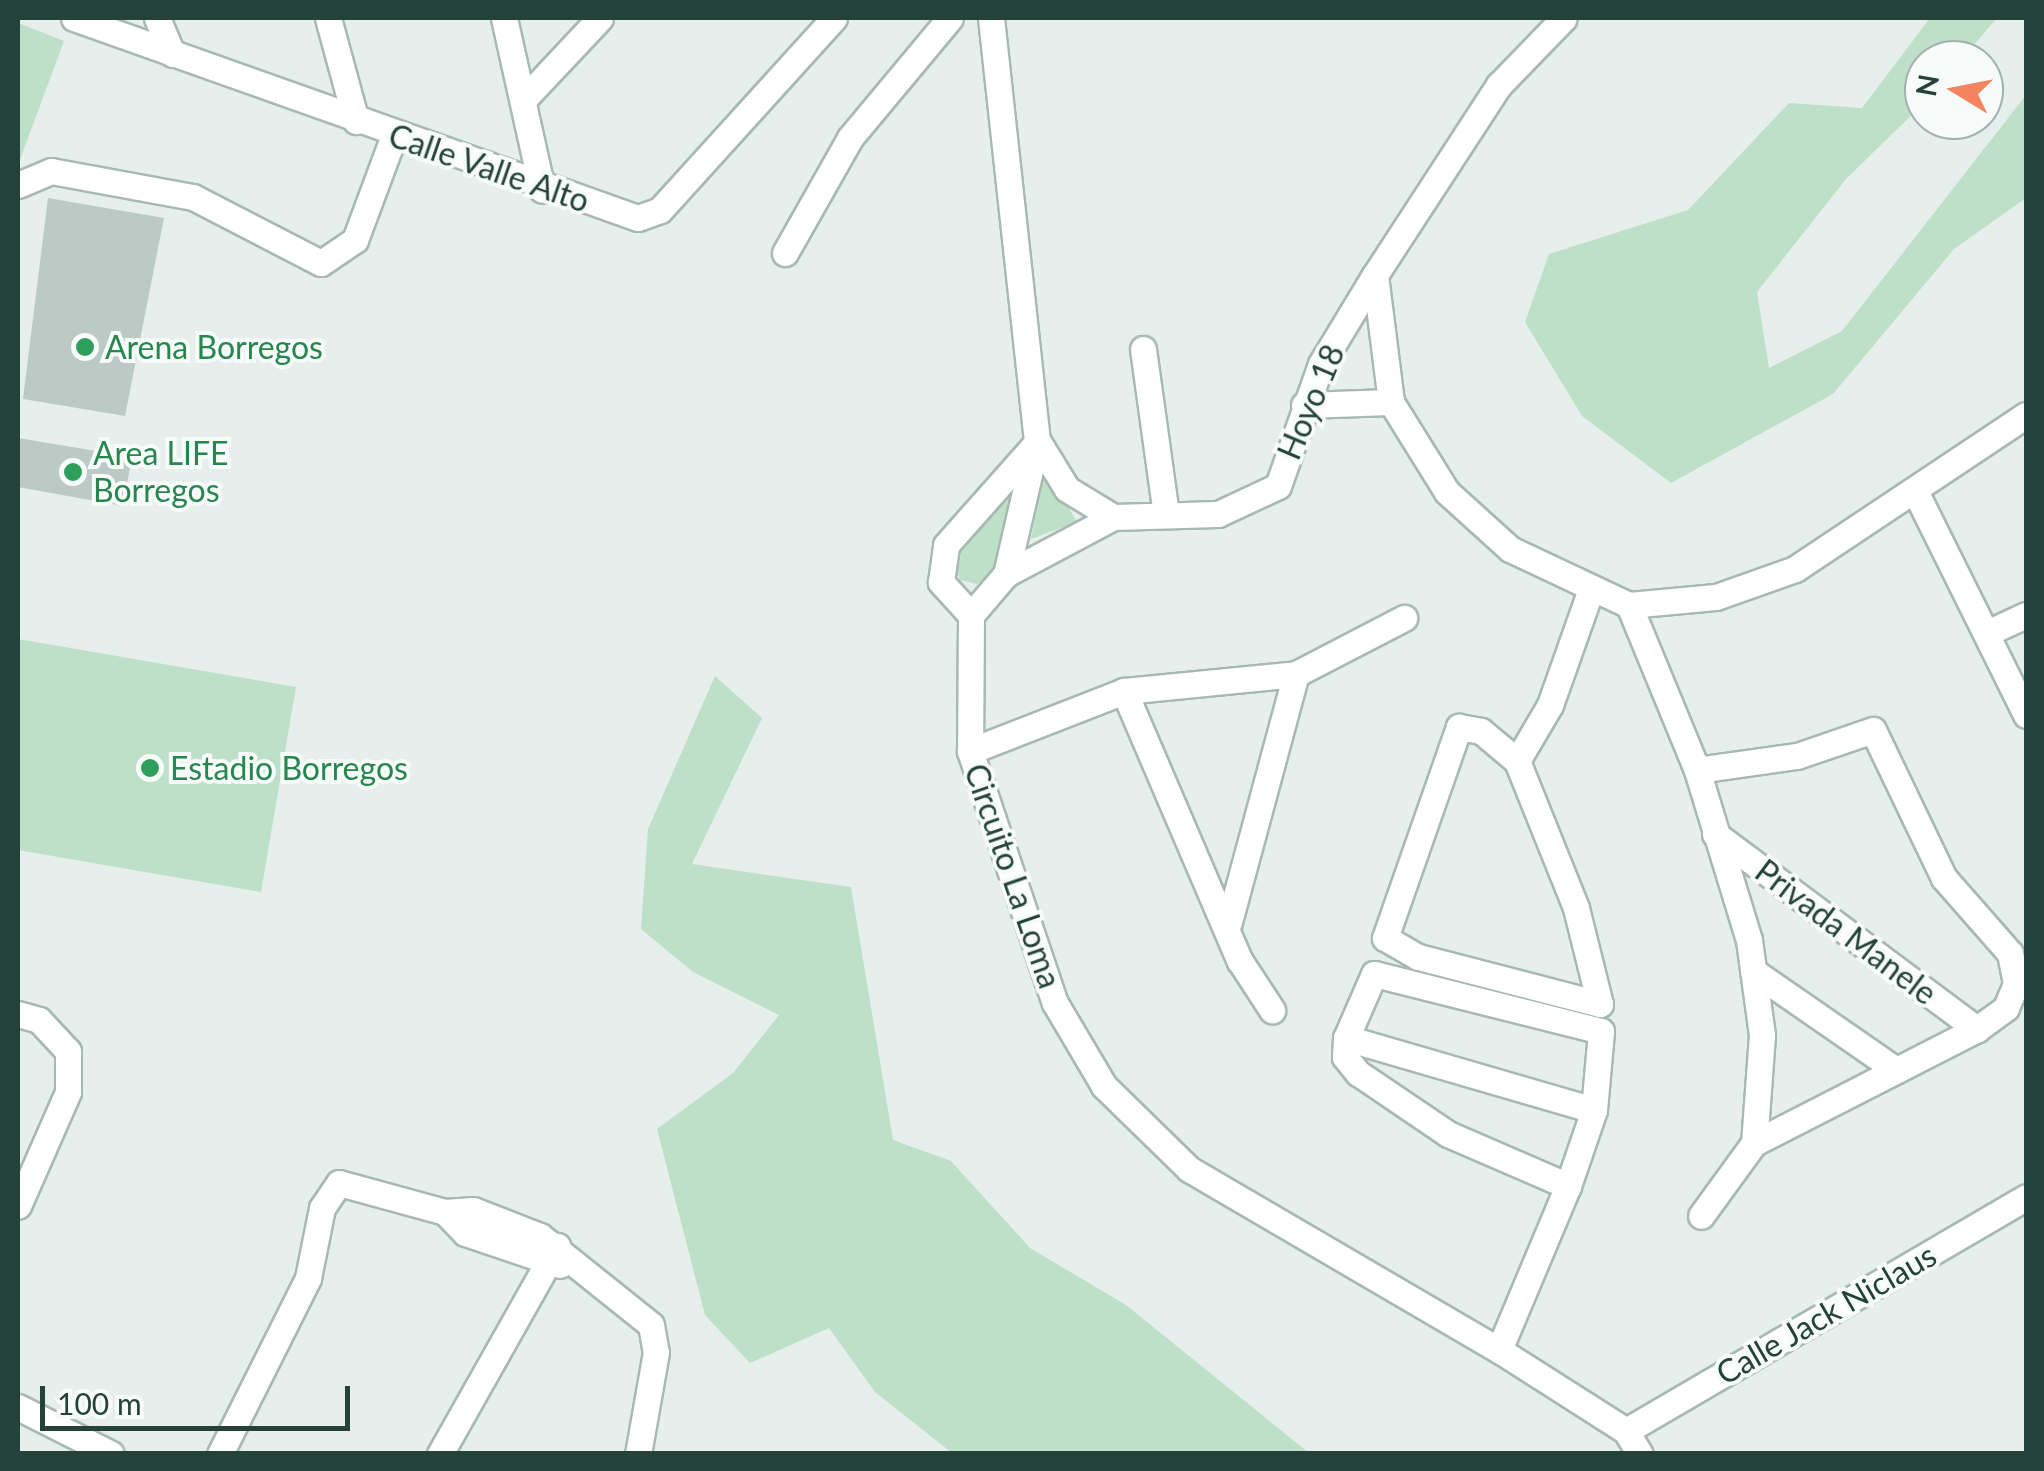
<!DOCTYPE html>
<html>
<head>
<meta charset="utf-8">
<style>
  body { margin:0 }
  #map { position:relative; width:2044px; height:1471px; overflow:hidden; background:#e6efeb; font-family:Lato,sans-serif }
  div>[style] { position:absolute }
  .green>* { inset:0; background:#bfe0c8 }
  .building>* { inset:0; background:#bbcac4 }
  .roads { filter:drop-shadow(2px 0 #a8b8b2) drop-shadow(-2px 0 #a8b8b2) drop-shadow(0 2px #a8b8b2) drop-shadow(0 -2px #a8b8b2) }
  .minor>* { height:25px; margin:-12.5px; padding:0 12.5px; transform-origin:12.5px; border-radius:12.5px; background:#fff }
  .dots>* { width:28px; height:28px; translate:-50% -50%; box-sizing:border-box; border:5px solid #f7fbf9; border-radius:50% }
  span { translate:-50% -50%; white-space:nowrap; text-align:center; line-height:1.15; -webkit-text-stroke:8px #f7fbf9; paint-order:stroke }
  .street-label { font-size:32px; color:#24423a }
  .leisure-label { font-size:32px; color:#27864d }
  .left { translate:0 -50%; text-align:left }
  .frame { position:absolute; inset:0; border:20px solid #24423a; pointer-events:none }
  .north { position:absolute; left:1904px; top:40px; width:100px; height:100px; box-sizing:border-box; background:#f7fbf9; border:2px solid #a3b1ad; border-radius:50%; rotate:280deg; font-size:28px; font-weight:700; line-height:40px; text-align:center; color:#24423a }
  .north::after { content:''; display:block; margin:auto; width:35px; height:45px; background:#f4845f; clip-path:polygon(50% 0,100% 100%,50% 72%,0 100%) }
  .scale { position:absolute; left:40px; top:1386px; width:310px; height:45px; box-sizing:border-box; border:5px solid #24423a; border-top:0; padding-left:12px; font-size:30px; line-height:35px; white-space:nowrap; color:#24423a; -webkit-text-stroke:8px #f7fbf9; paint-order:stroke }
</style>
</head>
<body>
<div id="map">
  <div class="green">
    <div style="clip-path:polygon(1930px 18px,1997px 18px,1961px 60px,1924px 60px,1924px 103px,1846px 179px,1757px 292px,1769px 368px,1842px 331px,2026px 95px,2026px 198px,1954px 249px,1833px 394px,1671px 483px,1582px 416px,1525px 322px,1549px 254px,1688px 210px,1789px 103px,1862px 108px)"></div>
    <div style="clip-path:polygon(18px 23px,64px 41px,18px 165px)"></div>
    <div style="clip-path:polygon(1045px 467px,1077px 522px,1031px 539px)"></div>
    <div style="clip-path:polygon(1024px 479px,996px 571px,977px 584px,960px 580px,953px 561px)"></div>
    <div style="clip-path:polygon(18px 639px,296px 687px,261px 892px,18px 850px)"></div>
    <div style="clip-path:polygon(715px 676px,762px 718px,692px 864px,851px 887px,893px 1140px,951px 1161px,1030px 1248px,1126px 1305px,1309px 1453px,952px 1453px,875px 1392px,829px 1328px,750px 1363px,705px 1315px,657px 1129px,733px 1073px,779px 1015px,693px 972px,641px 929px,648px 829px)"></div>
  </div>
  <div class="building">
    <div style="clip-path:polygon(48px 198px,164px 218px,125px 416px,23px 399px)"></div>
    <div style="clip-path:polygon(18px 438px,132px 457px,123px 506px,18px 487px)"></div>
  </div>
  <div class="roads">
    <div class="minor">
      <div style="left:74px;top:18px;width:598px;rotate:19.53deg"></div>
      <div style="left:638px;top:218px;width:23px;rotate:-20deg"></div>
      <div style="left:660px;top:210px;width:259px;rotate:-47.8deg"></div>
      <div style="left:157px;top:18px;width:39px;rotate:67deg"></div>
      <div style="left:328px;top:18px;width:107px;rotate:74.8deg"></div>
      <div style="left:504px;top:18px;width:176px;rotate:77.5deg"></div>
      <div style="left:991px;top:18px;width:424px;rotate:83.8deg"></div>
      <div style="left:1037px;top:440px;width:138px;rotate:103deg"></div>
      <div style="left:1006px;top:574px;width:54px;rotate:130.5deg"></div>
      <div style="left:971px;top:615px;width:136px;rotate:90.4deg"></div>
      <div style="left:970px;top:751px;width:266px;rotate:71.4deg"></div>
      <div style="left:1055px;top:1003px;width:96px;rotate:59.4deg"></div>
      <div style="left:1104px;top:1086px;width:119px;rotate:44.3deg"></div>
      <div style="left:1189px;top:1169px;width:359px;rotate:30.3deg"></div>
      <div style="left:1499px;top:1350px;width:151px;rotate:32.5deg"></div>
      <div style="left:1626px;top:1431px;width:27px;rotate:59deg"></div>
      <div style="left:524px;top:99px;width:111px;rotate:-46.8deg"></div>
      <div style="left:18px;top:185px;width:36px;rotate:-23deg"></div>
      <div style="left:51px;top:171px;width:144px;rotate:10.4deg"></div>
      <div style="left:193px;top:197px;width:144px;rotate:27.3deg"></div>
      <div style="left:321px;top:263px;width:41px;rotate:-34.1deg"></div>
      <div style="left:355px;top:240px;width:112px;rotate:-69.6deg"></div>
      <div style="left:785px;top:253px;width:132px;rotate:-60.5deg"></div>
      <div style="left:850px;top:138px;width:156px;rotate:-50.2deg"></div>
      <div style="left:1375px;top:275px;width:128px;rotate:82.8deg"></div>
      <div style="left:1391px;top:402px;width:106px;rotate:58.1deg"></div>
      <div style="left:1447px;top:492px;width:85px;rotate:42.1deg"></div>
      <div style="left:1510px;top:549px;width:132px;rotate:25.2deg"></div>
      <div style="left:1629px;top:605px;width:87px;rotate:-5.3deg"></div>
      <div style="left:1716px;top:597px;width:84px;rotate:-19.5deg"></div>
      <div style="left:1795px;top:569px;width:278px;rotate:-33.7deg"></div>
      <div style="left:1143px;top:349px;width:167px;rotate:82.1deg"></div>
      <div style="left:1304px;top:405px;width:87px;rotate:-2deg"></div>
      <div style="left:1037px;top:440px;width:57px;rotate:58.5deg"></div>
      <div style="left:1067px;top:489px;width:54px;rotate:31.3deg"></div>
      <div style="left:1915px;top:491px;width:250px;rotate:63.6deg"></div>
      <div style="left:1006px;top:574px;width:121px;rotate:-28deg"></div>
      <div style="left:1113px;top:517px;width:105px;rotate:-1.6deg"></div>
      <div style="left:1218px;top:514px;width:66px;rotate:-25deg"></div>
      <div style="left:1278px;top:486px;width:129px;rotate:-70.6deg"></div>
      <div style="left:1321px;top:364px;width:104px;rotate:-58.8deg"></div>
      <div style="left:1375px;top:275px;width:227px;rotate:-56.9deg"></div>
      <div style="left:1499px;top:85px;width:93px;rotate:-45.9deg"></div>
      <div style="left:1629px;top:605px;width:178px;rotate:67.6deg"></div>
      <div style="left:1697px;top:770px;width:178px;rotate:73deg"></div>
      <div style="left:1749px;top:940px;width:96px;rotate:82.2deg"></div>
      <div style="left:1762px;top:1035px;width:108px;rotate:94.2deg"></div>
      <div style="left:971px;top:615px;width:45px;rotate:-132.3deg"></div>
      <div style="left:941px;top:582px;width:37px;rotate:-82deg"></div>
      <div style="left:946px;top:545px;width:130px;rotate:-48.4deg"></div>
      <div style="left:1987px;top:633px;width:43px;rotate:-24.8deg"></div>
      <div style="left:1124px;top:691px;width:294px;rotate:66.8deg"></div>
      <div style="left:1240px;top:961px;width:59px;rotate:56.9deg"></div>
      <div style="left:1459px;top:727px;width:22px;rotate:10deg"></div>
      <div style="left:1481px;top:731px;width:47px;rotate:39.8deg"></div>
      <div style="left:1517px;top:761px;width:158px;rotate:68.1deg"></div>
      <div style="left:1576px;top:908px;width:99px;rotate:76deg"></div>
      <div style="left:1600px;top:1004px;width:188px;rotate:-165.5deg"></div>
      <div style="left:1418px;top:957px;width:38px;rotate:-150deg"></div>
      <div style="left:1385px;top:938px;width:224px;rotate:-70.7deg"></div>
      <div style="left:970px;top:751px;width:165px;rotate:-21.3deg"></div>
      <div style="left:1124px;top:691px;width:173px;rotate:-5.6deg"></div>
      <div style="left:1296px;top:674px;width:122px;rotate:-27.4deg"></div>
      <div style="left:1517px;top:761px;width:65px;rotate:-59.5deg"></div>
      <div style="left:1550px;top:705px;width:123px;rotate:-70.5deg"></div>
      <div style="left:1697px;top:770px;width:101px;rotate:-8deg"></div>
      <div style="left:1797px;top:756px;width:80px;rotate:-18.9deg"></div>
      <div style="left:1873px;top:730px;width:164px;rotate:64.4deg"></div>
      <div style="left:1944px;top:878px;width:100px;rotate:48.7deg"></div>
      <div style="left:2010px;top:953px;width:32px;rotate:79deg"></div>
      <div style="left:2016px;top:984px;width:26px;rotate:113deg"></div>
      <div style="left:2006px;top:1008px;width:36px;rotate:144deg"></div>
      <div style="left:1977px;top:1029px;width:250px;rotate:152.9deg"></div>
      <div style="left:1754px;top:1143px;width:90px;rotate:126deg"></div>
      <div style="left:1715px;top:834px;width:327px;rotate:36.7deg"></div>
      <div style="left:1229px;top:922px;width:257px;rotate:-74.9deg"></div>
      <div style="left:1753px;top:971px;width:174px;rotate:34.7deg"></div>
      <div style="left:18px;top:1014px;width:22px;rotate:16deg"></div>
      <div style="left:39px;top:1020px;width:42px;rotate:46.9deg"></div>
      <div style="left:68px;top:1051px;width:41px;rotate:90deg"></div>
      <div style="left:68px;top:1092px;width:124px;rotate:113.7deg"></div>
      <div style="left:1346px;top:1038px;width:258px;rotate:16.2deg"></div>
      <div style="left:445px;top:1212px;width:29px;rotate:46deg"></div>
      <div style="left:465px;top:1233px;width:100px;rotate:18.6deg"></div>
      <div style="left:1499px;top:1350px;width:178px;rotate:-67.2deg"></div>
      <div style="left:1568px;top:1186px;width:80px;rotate:-71.1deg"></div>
      <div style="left:1594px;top:1110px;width:79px;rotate:-84.9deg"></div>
      <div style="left:1601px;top:1031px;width:234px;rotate:-165.9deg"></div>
      <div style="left:1374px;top:974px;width:70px;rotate:113.6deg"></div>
      <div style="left:1346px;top:1038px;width:19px;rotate:93deg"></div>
      <div style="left:1345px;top:1057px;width:21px;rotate:51deg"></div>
      <div style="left:1358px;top:1073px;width:109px;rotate:34.1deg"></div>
      <div style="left:1448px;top:1134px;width:131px;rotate:23.4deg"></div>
      <div style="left:18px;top:1407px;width:104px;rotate:26.8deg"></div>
      <div style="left:1626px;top:1431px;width:463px;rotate:-30.3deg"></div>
      <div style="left:220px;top:1454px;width:197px;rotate:-63.4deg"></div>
      <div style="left:308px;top:1278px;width:71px;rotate:-78.7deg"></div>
      <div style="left:322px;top:1208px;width:30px;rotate:-56deg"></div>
      <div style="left:339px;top:1183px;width:110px;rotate:15.3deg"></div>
      <div style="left:445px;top:1212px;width:28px;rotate:-4deg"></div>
      <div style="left:473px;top:1210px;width:72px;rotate:21.2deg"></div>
      <div style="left:540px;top:1236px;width:142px;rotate:38.7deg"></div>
      <div style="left:651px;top:1325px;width:27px;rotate:80deg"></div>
      <div style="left:656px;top:1352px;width:104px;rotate:100deg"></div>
      <div style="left:440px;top:1454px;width:239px;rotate:-60.6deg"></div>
    </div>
  </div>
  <div class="dots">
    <div style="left:85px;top:347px;background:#2e9e5b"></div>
    <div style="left:73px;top:472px;background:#2e9e5b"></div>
    <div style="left:150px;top:768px;background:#2e9e5b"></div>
  </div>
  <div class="street-label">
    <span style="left:489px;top:168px;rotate:19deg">Calle Valle Alto</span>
    <span style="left:1311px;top:402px;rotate:-67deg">Hoyo 18</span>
    <span style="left:1013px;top:876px;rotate:71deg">Circuito La Loma</span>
    <span style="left:1846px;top:932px;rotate:37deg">Privada Manele</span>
    <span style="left:1826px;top:1314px;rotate:-30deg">Calle Jack Niclaus</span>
  </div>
  <div class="leisure-label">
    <span class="left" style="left:105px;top:347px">Arena Borregos</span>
    <span class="left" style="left:93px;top:472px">Area LIFE<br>Borregos</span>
    <span class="left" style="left:170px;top:768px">Estadio Borregos</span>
  </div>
  <div class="frame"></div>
  <div class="north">N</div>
  <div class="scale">100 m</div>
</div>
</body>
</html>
